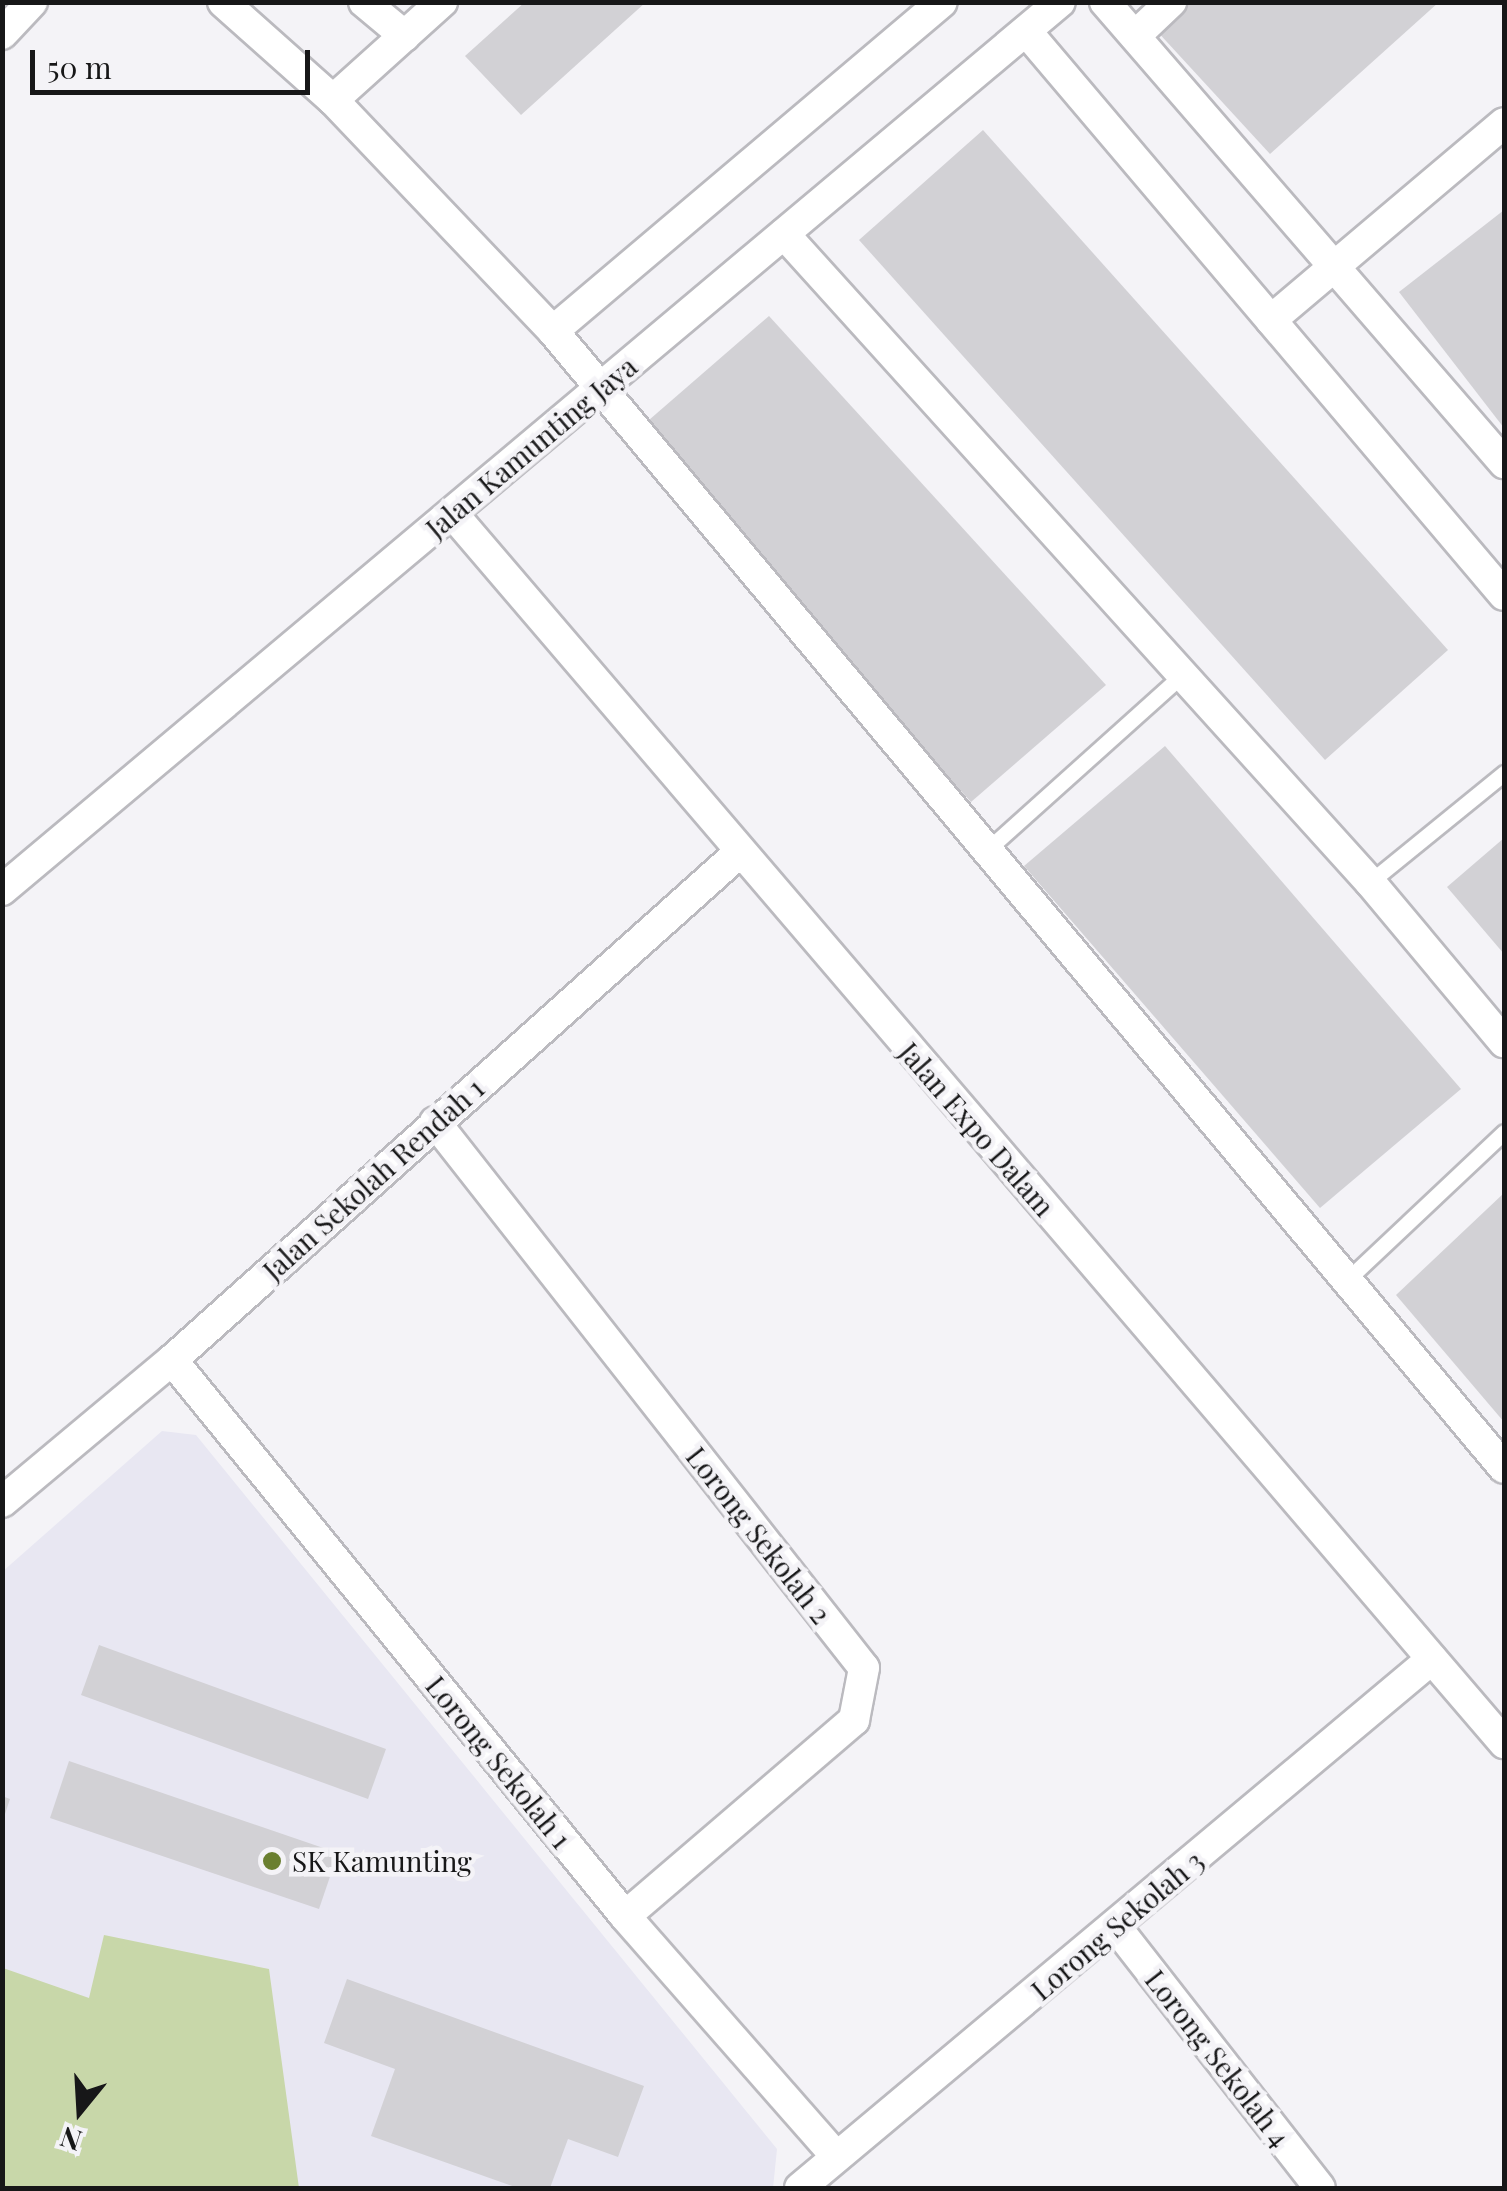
<!DOCTYPE html>
<html>
<head>
<meta charset="utf-8">
<style>
  body { margin:0 }
  #map { position:relative; width:1507px; height:2191px; overflow:hidden; background:#f4f3f7; font-family:"Playfair Display",serif }
  div>[style] { position:absolute }
  .built>* { inset:0; background:#e8e7f2 }
  .green>* { inset:0; background:#c8d7a9 }
  .building>* { inset:0; background:#d2d1d5 }
  .roads { filter:drop-shadow(2px 0 #bbbabf) drop-shadow(-2px 0 #bbbabf) drop-shadow(0 2px #bbbabf) drop-shadow(0 -2px #bbbabf) }
  .service>* { height:15px; margin:-7.5px; padding:0 7.5px; transform-origin:7.5px; border-radius:7.5px; background:#fff }
  .minor>* { height:30px; margin:-15px; padding:0 15px; transform-origin:15px; border-radius:15px; background:#fff }
  .dots>* { width:28px; height:28px; translate:-50% -50%; box-sizing:border-box; border:5px solid #f4f3f7; border-radius:50% }
  span { translate:-50% -50%; white-space:nowrap; text-align:center; line-height:1.15; -webkit-text-stroke:9px #f4f3f7; paint-order:stroke }
  .street-label { font-size:28px; color:#171718 }
  .poi-label { font-size:28px; color:#171718 }
  .left { translate:0 -50%; text-align:left }
  .frame { position:absolute; inset:0; border:5px solid #171718; pointer-events:none }
  .north { position:absolute; left:30px; top:2061px; width:100px; height:100px; -webkit-text-stroke:8px #f4f3f7; paint-order:stroke; rotate:198deg; font-size:28px; font-weight:700; line-height:40px; text-align:center; color:#171718 }
  .north::after { content:''; display:block; margin:auto; width:35px; height:45px; background:#171718; clip-path:polygon(50% 0,100% 100%,50% 72%,0 100%) }
  .scale { position:absolute; left:30px; top:50px; width:280px; height:45px; box-sizing:border-box; border:5px solid #171718; border-top:0; padding-left:12px; font-size:30px; line-height:35px; white-space:nowrap; color:#171718; -webkit-text-stroke:8px #f4f3f7; paint-order:stroke }
</style>
</head>
<body>
<div id="map">
  <div class="built">
    <div style="clip-path:polygon(162px 1431px,196px 1435px,777px 2149px,773px 2188px,3px 2188px,2px 1572px)"></div>
  </div>
  <div class="green">
    <div style="clip-path:polygon(104px 1935px,269px 1969px,299px 2188px,3px 2188px,3px 1968px,89px 1998px)"></div>
  </div>
  <div class="building">
    <div style="clip-path:polygon(525px 2px,646px 2px,521px 115px,465px 56px)"></div>
    <div style="clip-path:polygon(1185px 2px,1439px 2px,1270px 154px,1155px 29px)"></div>
    <div style="clip-path:polygon(983px 130px,1448px 650px,1325px 760px,859px 240px)"></div>
    <div style="clip-path:polygon(1504px 210px,1504px 428px,1399px 292px)"></div>
    <div style="clip-path:polygon(769px 316px,1106px 685px,971px 802px,634px 433px)"></div>
    <div style="clip-path:polygon(1165px 746px,1461px 1089px,1320px 1208px,1024px 866px)"></div>
    <div style="clip-path:polygon(1504px 838px,1504px 954px,1447px 887px)"></div>
    <div style="clip-path:polygon(1504px 1193px,1504px 1422px,1396px 1295px)"></div>
    <div style="clip-path:polygon(99px 1645px,386px 1749px,368px 1799px,81px 1695px)"></div>
    <div style="clip-path:polygon(69px 1761px,338px 1853px,319px 1909px,50px 1818px)"></div>
    <div style="clip-path:polygon(2px 1796px,10px 1799px,3px 1820px,2px 1820px)"></div>
    <div style="clip-path:polygon(347px 1979px,644px 2086px,618px 2157px,568px 2139px,550px 2188px,518px 2188px,371px 2136px,395px 2069px,324px 2043px)"></div>
  </div>
  <div class="roads">
    <div class="service">
      <div style="left:987px;top:850px;width:261px;rotate:-41.9deg"></div>
      <div style="left:1370px;top:882px;width:173px;rotate:-39.1deg"></div>
      <div style="left:1348px;top:1279px;width:214px;rotate:-43.3deg"></div>
    </div>
    <div class="minor">
      <div style="left:223px;top:2px;width:147px;rotate:41.7deg"></div>
      <div style="left:333px;top:100px;width:319px;rotate:46.4deg"></div>
      <div style="left:553px;top:331px;width:1482px;rotate:50.09deg"></div>
      <div style="left:364px;top:2px;width:53px;rotate:39.7deg"></div>
      <div style="left:1105px;top:2px;width:610px;rotate:49.12deg"></div>
      <div style="left:1026px;top:31px;width:739px;rotate:49.72deg"></div>
      <div style="left:2px;top:34px;width:44px;rotate:-46.8deg"></div>
      <div style="left:1135px;top:36px;width:50px;rotate:-43.4deg"></div>
      <div style="left:333px;top:100px;width:147px;rotate:-42deg"></div>
      <div style="left:784px;top:234px;width:874px;rotate:47.88deg"></div>
      <div style="left:1370px;top:882px;width:209px;rotate:50.1deg"></div>
      <div style="left:1271px;top:320px;width:305px;rotate:-40.2deg"></div>
      <div style="left:553px;top:331px;width:509px;rotate:-40.22deg"></div>
      <div style="left:452px;top:513px;width:1619px;rotate:49.46deg"></div>
      <div style="left:2px;top:890px;width:1381px;rotate:-40.01deg"></div>
      <div style="left:435px;top:1122px;width:694px;rotate:51.84deg"></div>
      <div style="left:864px;top:1668px;width:53px;rotate:100.9deg"></div>
      <div style="left:854px;top:1720px;width:301px;rotate:139.4deg"></div>
      <div style="left:172px;top:1360px;width:717px;rotate:50.83deg"></div>
      <div style="left:625px;top:1916px;width:320px;rotate:48.7deg"></div>
      <div style="left:2px;top:1502px;width:222px;rotate:-39.9deg"></div>
      <div style="left:172px;top:1360px;width:762px;rotate:-41.81deg"></div>
      <div style="left:1116px;top:1927px;width:331px;rotate:52deg"></div>
      <div style="left:800px;top:2188px;width:824px;rotate:-39.93deg"></div>
    </div>
  </div>
  <div class="dots">
    <div style="left:272px;top:1861px;background:#6a7f30"></div>
  </div>
  <div class="street-label">
    <span style="left:531px;top:447px;rotate:-40deg">Jalan Kamunting Jaya</span>
    <span style="left:977px;top:1129px;rotate:49deg">Jalan Expo Dalam</span>
    <span style="left:373px;top:1179px;rotate:-42deg">Jalan Sekolah Rendah 1</span>
    <span style="left:759px;top:1535px;rotate:52deg">Lorong Sekolah 2</span>
    <span style="left:499px;top:1762px;rotate:51deg">Lorong Sekolah 1</span>
    <span style="left:1117px;top:1925px;rotate:-40deg">Lorong Sekolah 3</span>
    <span style="left:1218px;top:2058px;rotate:52deg">Lorong Sekolah 4</span>
  </div>
  <div class="poi-label">
    <span class="left" style="left:292px;top:1861px">SK Kamunting</span>
  </div>
  <div class="frame"></div>
  <div class="north">N</div>
  <div class="scale">50 m</div>
</div>
</body>
</html>
